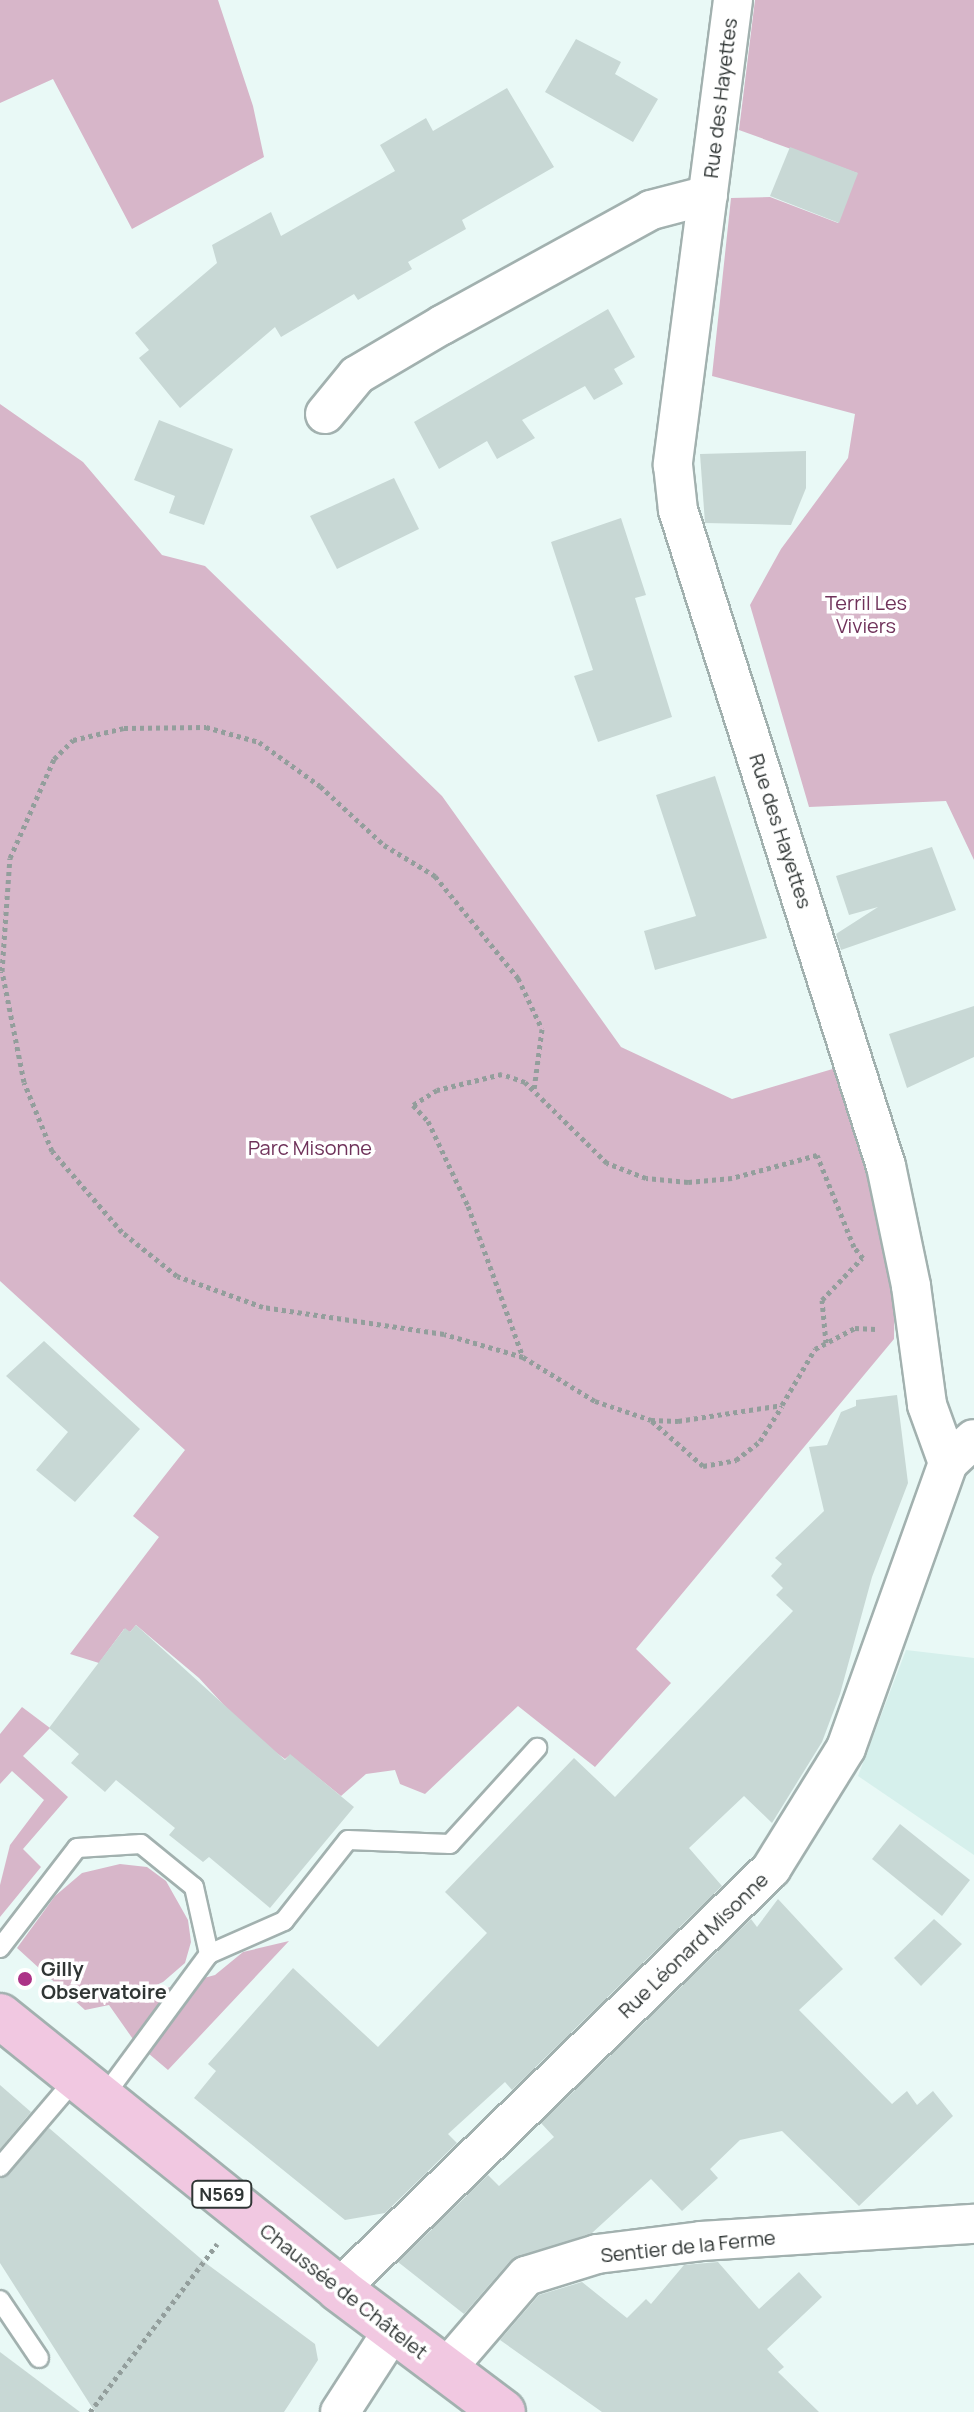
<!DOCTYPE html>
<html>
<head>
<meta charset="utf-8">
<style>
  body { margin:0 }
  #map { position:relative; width:974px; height:2412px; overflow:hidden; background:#e9f9f6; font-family:Manrope,sans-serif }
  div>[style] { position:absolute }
  .built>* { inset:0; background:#d6f0ec }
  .green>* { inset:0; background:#d7b6c9 }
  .building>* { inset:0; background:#c8d8d5 }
  .path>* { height:5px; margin-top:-2.5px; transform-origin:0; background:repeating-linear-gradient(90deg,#939e9c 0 4px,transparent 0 8px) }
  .roads { filter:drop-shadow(2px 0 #a2b1af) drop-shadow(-2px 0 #a2b1af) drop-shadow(0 2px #a2b1af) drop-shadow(0 -2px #a2b1af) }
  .lane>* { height:18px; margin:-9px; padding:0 9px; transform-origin:9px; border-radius:9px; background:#fff }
  .street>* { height:38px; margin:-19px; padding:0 19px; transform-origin:19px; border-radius:19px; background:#fff }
  .primary>* { height:44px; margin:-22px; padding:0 22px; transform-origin:22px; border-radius:22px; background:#f1c8e1 }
  .dots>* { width:22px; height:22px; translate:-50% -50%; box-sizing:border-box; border:4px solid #fff; border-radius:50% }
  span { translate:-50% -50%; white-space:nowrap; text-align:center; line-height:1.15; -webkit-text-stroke:7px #fff; paint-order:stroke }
  .shield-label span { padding:2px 6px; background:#fff; border:2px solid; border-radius:6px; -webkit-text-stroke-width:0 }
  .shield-label { font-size:18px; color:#2f3534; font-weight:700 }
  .street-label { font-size:20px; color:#2f3534 }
  .park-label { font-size:20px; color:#6f325a }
  .poi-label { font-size:20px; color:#2f3534; font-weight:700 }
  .left { translate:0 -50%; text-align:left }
</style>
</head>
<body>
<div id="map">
  <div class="built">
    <div style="clip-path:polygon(906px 1650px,974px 1658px,974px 1855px,858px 1776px)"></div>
  </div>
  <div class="green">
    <div style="clip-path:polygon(0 0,218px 0,253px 106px,264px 157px,132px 229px,53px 79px,0 103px)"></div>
    <div style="clip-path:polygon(755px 0,974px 0,974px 860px,946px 801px,809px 807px,750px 605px,781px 549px,848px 458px,855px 414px,712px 376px,731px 198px,770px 197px,838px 223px,857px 173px,739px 130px)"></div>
    <div style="clip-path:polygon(0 404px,83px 462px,162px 555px,205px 566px,442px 796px,621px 1047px,732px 1099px,836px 1068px,848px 1078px,895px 1275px,894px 1339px,636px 1649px,671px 1683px,595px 1767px,518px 1706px,425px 1794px,400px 1784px,395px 1770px,366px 1774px,341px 1796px,290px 1755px,285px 1759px,271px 1749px,268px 1753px,199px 1678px,136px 1625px,130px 1632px,124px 1629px,99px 1663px,70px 1654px,159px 1537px,133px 1516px,185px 1450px,0 1281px)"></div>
    <div style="clip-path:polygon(22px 1707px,50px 1728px,23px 1756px,68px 1797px,23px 1849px,41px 1867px,0 1917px,0 1885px,10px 1845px,44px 1800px,12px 1771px,0 1784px,0 1734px)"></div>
    <div style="clip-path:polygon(120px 1864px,147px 1867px,166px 1881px,188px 1920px,191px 1942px,185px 1963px,163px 1982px,126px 1999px,215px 1975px,243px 1952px,289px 1941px,168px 2070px,135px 2042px,109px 2005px,85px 2010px,17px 1948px,55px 1896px,82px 1873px)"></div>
  </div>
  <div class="building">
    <div style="clip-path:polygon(576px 39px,621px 62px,615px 74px,658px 99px,633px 142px,545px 92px)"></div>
    <div style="clip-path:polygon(507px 88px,554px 167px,462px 220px,466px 229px,408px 262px,412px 269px,358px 300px,354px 294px,281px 337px,275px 327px,180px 408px,139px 358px,149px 350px,135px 333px,217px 263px,212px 245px,271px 212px,281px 236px,395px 171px,380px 145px,426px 118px,433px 131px)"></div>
    <div style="clip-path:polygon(790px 147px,858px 173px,839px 223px,770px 196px)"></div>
    <div style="clip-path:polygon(608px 309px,635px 357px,614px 369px,623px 384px,594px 400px,585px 386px,522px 420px,535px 438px,497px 459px,487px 441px,439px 469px,414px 422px)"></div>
    <div style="clip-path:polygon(159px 420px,233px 449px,204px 525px,169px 513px,175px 496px,134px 480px)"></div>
    <div style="clip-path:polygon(806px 451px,806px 488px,791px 525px,705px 523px,700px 454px)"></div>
    <div style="clip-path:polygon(394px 478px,419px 529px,337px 569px,310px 516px)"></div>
    <div style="clip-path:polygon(621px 518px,646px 595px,635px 598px,672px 717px,598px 742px,574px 676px,593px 670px,551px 542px)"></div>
    <div style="clip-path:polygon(715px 776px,767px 938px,655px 970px,644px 931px,696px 916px,656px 795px)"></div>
    <div style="clip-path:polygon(932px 847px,956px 910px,841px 950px,836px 934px,878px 907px,849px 915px,836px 876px)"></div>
    <div style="clip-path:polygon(974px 1006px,974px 1057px,907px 1088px,889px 1034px)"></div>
    <div style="clip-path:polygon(44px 1341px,140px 1429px,75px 1502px,36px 1470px,68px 1432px,6px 1376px)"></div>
    <div style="clip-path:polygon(897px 1395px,908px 1483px,872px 1577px,840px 1694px,822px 1742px,772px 1823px,744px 1796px,689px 1848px,722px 1886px,512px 2090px,505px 2082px,448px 2134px,457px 2143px,385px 2213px,345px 2220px,194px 2098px,216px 2071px,208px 2064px,293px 1968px,378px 2047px,487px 1933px,445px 1892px,574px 1758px,615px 1797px,793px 1611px,776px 1595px,783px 1588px,771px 1576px,782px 1564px,775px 1558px,824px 1511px,809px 1447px,827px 1445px,841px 1412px,856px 1406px,856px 1400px)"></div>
    <div style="clip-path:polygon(136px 1625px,285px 1760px,290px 1754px,354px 1807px,270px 1908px,209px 1857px,203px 1862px,169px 1835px,175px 1828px,116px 1780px,105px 1792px,71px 1763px,79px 1754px,49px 1728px,125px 1628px,130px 1632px)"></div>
    <div style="clip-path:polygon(900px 1824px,970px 1880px,942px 1916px,872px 1859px)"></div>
    <div style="clip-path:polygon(778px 1899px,843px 1969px,799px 2010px,892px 2104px,907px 2091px,917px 2105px,933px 2091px,953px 2116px,859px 2206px,782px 2131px,740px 2140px,710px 2169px,718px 2178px,682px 2211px,651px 2179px,592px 2233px,510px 2261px,464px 2314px,398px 2262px,488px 2175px,499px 2186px,554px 2137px,541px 2123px,751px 1919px,757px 1927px)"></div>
    <div style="clip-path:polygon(934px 1919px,962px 1944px,921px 1986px,894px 1958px)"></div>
    <div style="clip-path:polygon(0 2085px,31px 2112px,0 2149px)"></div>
    <div style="clip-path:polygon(49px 2128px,207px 2264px,315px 2344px,318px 2360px,284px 2412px,95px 2412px,0 2263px,0 2179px)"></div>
    <div style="clip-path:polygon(718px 2262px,759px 2309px,799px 2272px,822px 2297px,767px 2349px,784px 2367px,778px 2372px,819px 2412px,602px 2412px,500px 2340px,539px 2295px,582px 2282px,627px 2318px,646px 2299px,651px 2304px,684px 2265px)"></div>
    <div style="clip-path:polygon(0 2352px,80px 2412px,0 2412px)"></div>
  </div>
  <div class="path">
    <div style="left:863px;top:1258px;width:14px;rotate:-129deg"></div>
    <div style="left:854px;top:1247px;width:99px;rotate:-111.9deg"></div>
    <div style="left:817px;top:1155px;width:88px;rotate:164.9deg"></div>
    <div style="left:732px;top:1178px;width:44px;rotate:174.8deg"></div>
    <div style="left:688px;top:1182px;width:42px;rotate:-174.6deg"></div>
    <div style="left:646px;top:1178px;width:42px;rotate:-159deg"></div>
    <div style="left:607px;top:1163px;width:115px;rotate:-135.4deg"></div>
    <div style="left:525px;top:1082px;width:24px;rotate:-161deg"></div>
    <div style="left:502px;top:1074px;width:67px;rotate:166.2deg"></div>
    <div style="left:437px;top:1090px;width:28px;rotate:148deg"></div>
    <div style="left:413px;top:1105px;width:22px;rotate:47deg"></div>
    <div style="left:428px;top:1121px;width:94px;rotate:64.8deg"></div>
    <div style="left:468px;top:1206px;width:161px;rotate:70deg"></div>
    <div style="left:523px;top:1357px;width:84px;rotate:31.4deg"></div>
    <div style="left:595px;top:1401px;width:59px;rotate:18.7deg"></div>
    <div style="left:651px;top:1420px;width:27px;rotate:2deg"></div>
    <div style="left:678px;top:1421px;width:105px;rotate:-8.7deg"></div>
    <div style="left:782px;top:1405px;width:65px;rotate:-59.5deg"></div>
    <div style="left:815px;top:1349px;width:45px;rotate:-27.7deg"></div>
    <div style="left:855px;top:1328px;width:21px;rotate:3deg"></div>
    <div style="left:826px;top:1343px;width:43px;rotate:-95.3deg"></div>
    <div style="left:822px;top:1300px;width:58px;rotate:-46.4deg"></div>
    <div style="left:523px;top:1357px;width:82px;rotate:-163.8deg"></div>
    <div style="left:444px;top:1334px;width:183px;rotate:-171.5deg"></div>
    <div style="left:263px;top:1307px;width:91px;rotate:-160.2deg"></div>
    <div style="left:177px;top:1276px;width:70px;rotate:-141.3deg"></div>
    <div style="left:122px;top:1232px;width:107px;rotate:-130.8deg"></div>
    <div style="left:52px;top:1151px;width:74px;rotate:-112.1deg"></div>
    <div style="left:24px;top:1082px;width:113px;rotate:-101.2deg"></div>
    <div style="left:2px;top:971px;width:113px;rotate:-86deg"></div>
    <div style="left:10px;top:858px;width:108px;rotate:-66deg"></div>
    <div style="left:54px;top:759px;width:27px;rotate:-45deg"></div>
    <div style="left:73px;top:740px;width:52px;rotate:-13.2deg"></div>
    <div style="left:124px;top:728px;width:82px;rotate:-0.7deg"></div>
    <div style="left:206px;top:727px;width:55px;rotate:15.8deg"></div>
    <div style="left:259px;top:742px;width:75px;rotate:35.8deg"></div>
    <div style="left:320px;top:786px;width:87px;rotate:42.7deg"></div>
    <div style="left:384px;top:845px;width:60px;rotate:31.3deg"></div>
    <div style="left:435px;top:876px;width:132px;rotate:50.9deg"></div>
    <div style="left:518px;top:978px;width:56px;rotate:64.8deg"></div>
    <div style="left:542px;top:1029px;width:62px;rotate:97.5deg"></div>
    <div style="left:652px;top:1421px;width:68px;rotate:41.4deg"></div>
    <div style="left:703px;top:1466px;width:34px;rotate:-10deg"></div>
    <div style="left:736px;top:1460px;width:31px;rotate:-38deg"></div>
    <div style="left:760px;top:1441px;width:41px;rotate:-57.8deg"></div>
    <div style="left:90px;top:2412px;width:211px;rotate:-52.9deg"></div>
  </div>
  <div class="roads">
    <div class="lane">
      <div style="left:0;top:1948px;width:126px;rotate:-52.4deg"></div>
      <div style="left:77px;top:1848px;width:64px;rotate:-3.6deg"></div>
      <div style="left:141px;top:1844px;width:68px;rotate:39.1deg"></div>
      <div style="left:194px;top:1887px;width:69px;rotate:77.4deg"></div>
      <div style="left:209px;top:1954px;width:180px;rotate:126.4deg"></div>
      <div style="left:209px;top:1954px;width:82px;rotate:-23.7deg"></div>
      <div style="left:284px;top:1921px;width:103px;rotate:-51.7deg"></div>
      <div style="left:348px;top:1840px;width:102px;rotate:2.2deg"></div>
      <div style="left:450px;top:1844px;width:130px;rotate:-47.8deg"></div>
      <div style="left:0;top:2167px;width:117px;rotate:-49.5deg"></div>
      <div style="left:0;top:2300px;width:70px;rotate:56.1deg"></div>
    </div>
    <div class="street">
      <div style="left:733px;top:0;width:469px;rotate:97.4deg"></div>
      <div style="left:673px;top:465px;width:45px;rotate:83.7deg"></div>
      <div style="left:678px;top:510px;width:688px;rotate:72.41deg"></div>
      <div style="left:886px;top:1166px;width:123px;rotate:78.2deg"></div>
      <div style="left:911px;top:1286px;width:120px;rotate:82.3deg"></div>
      <div style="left:927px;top:1405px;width:62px;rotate:70.1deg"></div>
      <div style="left:325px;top:414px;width:50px;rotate:-50.6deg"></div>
      <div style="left:357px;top:375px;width:99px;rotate:-30.5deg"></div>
      <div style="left:442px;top:325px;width:239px;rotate:-28.8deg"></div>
      <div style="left:651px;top:210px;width:59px;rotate:-14.7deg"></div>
      <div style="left:339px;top:2289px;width:603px;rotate:-44.19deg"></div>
      <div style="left:771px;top:1869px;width:142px;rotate:-58.2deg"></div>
      <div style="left:846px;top:1748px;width:303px;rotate:-70.3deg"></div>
      <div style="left:948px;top:1463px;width:35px;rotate:-43deg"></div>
      <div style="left:446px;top:2369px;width:123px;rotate:-49.3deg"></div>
      <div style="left:526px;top:2276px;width:74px;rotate:-17.2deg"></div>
      <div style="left:597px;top:2254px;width:105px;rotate:-7.1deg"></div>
      <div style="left:701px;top:2241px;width:274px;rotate:-3.6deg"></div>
      <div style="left:340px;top:2412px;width:98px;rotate:-57.1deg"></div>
    </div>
    <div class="primary">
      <div style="left:0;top:2016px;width:435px;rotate:38.8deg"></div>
      <div style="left:339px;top:2289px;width:205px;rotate:36.9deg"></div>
    </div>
  </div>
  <div class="dots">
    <div style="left:25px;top:1979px;background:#ac3387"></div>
  </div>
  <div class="shield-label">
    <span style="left:222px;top:2194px">N569</span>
  </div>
  <div class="street-label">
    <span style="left:720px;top:98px;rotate:-83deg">Rue des Hayettes</span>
    <span style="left:781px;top:831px;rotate:72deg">Rue des Hayettes</span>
    <span style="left:693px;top:1945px;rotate:-44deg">Rue Léonard Misonne</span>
    <span style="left:688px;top:2246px;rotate:-6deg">Sentier de la Ferme</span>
    <span style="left:344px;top:2291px;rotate:38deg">Chaussée de Châtelet</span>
  </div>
  <div class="park-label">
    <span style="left:866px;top:614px">Terril Les<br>Viviers</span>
    <span style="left:310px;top:1147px">Parc Misonne</span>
  </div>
  <div class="poi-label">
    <span class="left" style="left:41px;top:1980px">Gilly<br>Observatoire</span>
  </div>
</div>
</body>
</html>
